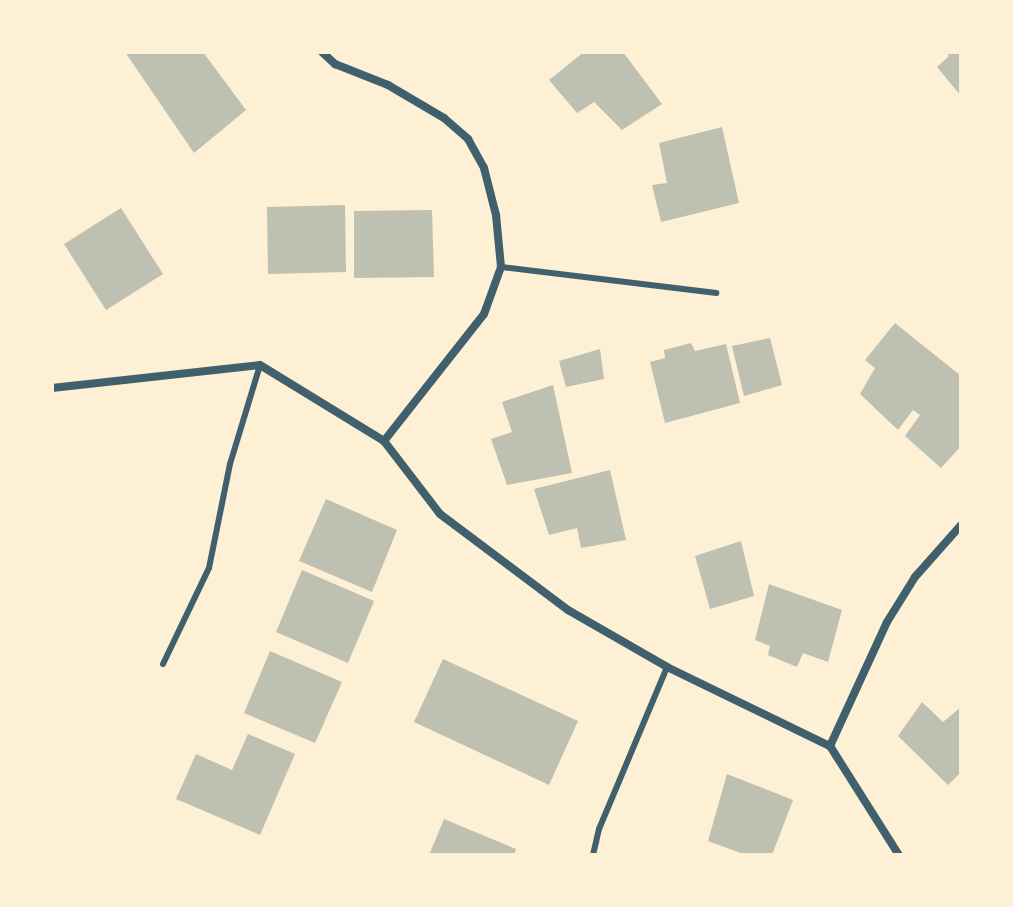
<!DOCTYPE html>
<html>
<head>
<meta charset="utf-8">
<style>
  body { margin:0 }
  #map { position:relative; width:1013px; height:907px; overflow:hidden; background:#fdf0d5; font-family:"Source Sans 3",sans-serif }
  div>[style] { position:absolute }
  .building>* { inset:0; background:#bec0b2 }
  .service>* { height:6px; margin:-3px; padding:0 3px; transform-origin:3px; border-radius:3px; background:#3f606c }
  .minor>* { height:8px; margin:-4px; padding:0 4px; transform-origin:4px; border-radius:4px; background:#3f606c }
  span { translate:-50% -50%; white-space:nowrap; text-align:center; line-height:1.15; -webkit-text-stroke:6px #fdf0d5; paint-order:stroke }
  .frame { position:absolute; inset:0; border:54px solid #fdf0d5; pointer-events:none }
</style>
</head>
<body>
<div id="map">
  <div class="building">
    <div style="clip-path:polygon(125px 52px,203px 52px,246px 110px,194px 153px)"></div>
    <div style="clip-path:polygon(584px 52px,623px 52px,662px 104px,622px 130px,594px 102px,577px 113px,549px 80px)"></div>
    <div style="clip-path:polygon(946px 52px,961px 52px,961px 96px,937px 67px,949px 56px)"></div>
    <div style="clip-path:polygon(722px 127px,739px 203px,661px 222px,652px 185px,667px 183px,659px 143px)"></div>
    <div style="clip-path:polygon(345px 205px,346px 272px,268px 274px,267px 207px)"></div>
    <div style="clip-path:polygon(121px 208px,163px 274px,106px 310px,64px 244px)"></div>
    <div style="clip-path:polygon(432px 210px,434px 277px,354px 278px,354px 211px)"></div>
    <div style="clip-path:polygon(895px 323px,961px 376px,961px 446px,941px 468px,905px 436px,920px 415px,913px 410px,898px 430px,860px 394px,875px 368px,865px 360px)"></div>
    <div style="clip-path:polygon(770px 338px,782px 385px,744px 396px,732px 346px)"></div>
    <div style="clip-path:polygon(691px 343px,695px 351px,726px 344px,740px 403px,665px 423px,650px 362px,665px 358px,664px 350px)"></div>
    <div style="clip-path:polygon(600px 349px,604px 379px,566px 387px,559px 361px)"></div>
    <div style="clip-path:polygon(553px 385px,572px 473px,507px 485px,491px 439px,512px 432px,502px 402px)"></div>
    <div style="clip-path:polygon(610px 470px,626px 540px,581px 548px,577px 528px,549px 535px,534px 489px)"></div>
    <div style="clip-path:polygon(326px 499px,397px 530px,372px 592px,299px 561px)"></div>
    <div style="clip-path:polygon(741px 541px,754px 596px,710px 609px,695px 556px)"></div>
    <div style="clip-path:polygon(302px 570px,374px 601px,348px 663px,276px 632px)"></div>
    <div style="clip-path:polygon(769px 584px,842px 610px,828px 662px,803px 653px,797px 667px,768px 655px,770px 646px,755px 640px)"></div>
    <div style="clip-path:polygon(270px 651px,342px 682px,315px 743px,244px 713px)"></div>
    <div style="clip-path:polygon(443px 659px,578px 721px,549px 785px,414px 722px)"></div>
    <div style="clip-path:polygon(922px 702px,943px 722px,961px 707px,961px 772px,948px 785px,898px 736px)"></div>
    <div style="clip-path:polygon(248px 734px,295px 754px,260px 835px,176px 799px,196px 754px,232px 770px)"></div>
    <div style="clip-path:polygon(727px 774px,793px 800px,772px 855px,746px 855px,708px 841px)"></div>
    <div style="clip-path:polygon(444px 819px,516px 849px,514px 855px,429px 855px)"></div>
  </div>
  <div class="service">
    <div style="left:501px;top:267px;width:217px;rotate:6.9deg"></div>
    <div style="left:163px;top:664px;width:106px;rotate:-64.4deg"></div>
    <div style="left:209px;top:568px;width:106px;rotate:-78.6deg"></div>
    <div style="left:230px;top:464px;width:103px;rotate:-73.1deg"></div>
    <div style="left:593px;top:855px;width:27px;rotate:-77deg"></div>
    <div style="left:599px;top:829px;width:176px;rotate:-67.2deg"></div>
  </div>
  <div class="minor">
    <div style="left:322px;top:52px;width:18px;rotate:43deg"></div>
    <div style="left:335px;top:64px;width:57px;rotate:21.6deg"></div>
    <div style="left:388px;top:85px;width:65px;rotate:30.5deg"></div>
    <div style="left:444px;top:118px;width:32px;rotate:41deg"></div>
    <div style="left:468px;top:139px;width:33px;rotate:61deg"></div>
    <div style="left:484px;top:168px;width:49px;rotate:75.7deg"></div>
    <div style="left:496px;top:215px;width:52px;rotate:84.5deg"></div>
    <div style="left:501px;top:267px;width:50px;rotate:109.9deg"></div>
    <div style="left:484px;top:314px;width:162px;rotate:128.2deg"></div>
    <div style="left:52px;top:388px;width:209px;rotate:-6.3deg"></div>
    <div style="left:260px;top:365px;width:145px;rotate:31.5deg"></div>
    <div style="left:384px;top:441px;width:92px;rotate:52.5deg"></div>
    <div style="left:440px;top:514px;width:160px;rotate:36.9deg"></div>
    <div style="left:568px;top:610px;width:114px;rotate:29.9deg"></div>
    <div style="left:667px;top:667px;width:181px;rotate:25.9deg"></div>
    <div style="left:830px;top:746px;width:129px;rotate:57.7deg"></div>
    <div style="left:830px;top:746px;width:136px;rotate:-65.3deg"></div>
    <div style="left:887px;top:622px;width:53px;rotate:-58.1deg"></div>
    <div style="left:915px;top:577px;width:69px;rotate:-48.5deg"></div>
  </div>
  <div class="frame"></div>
</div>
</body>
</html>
